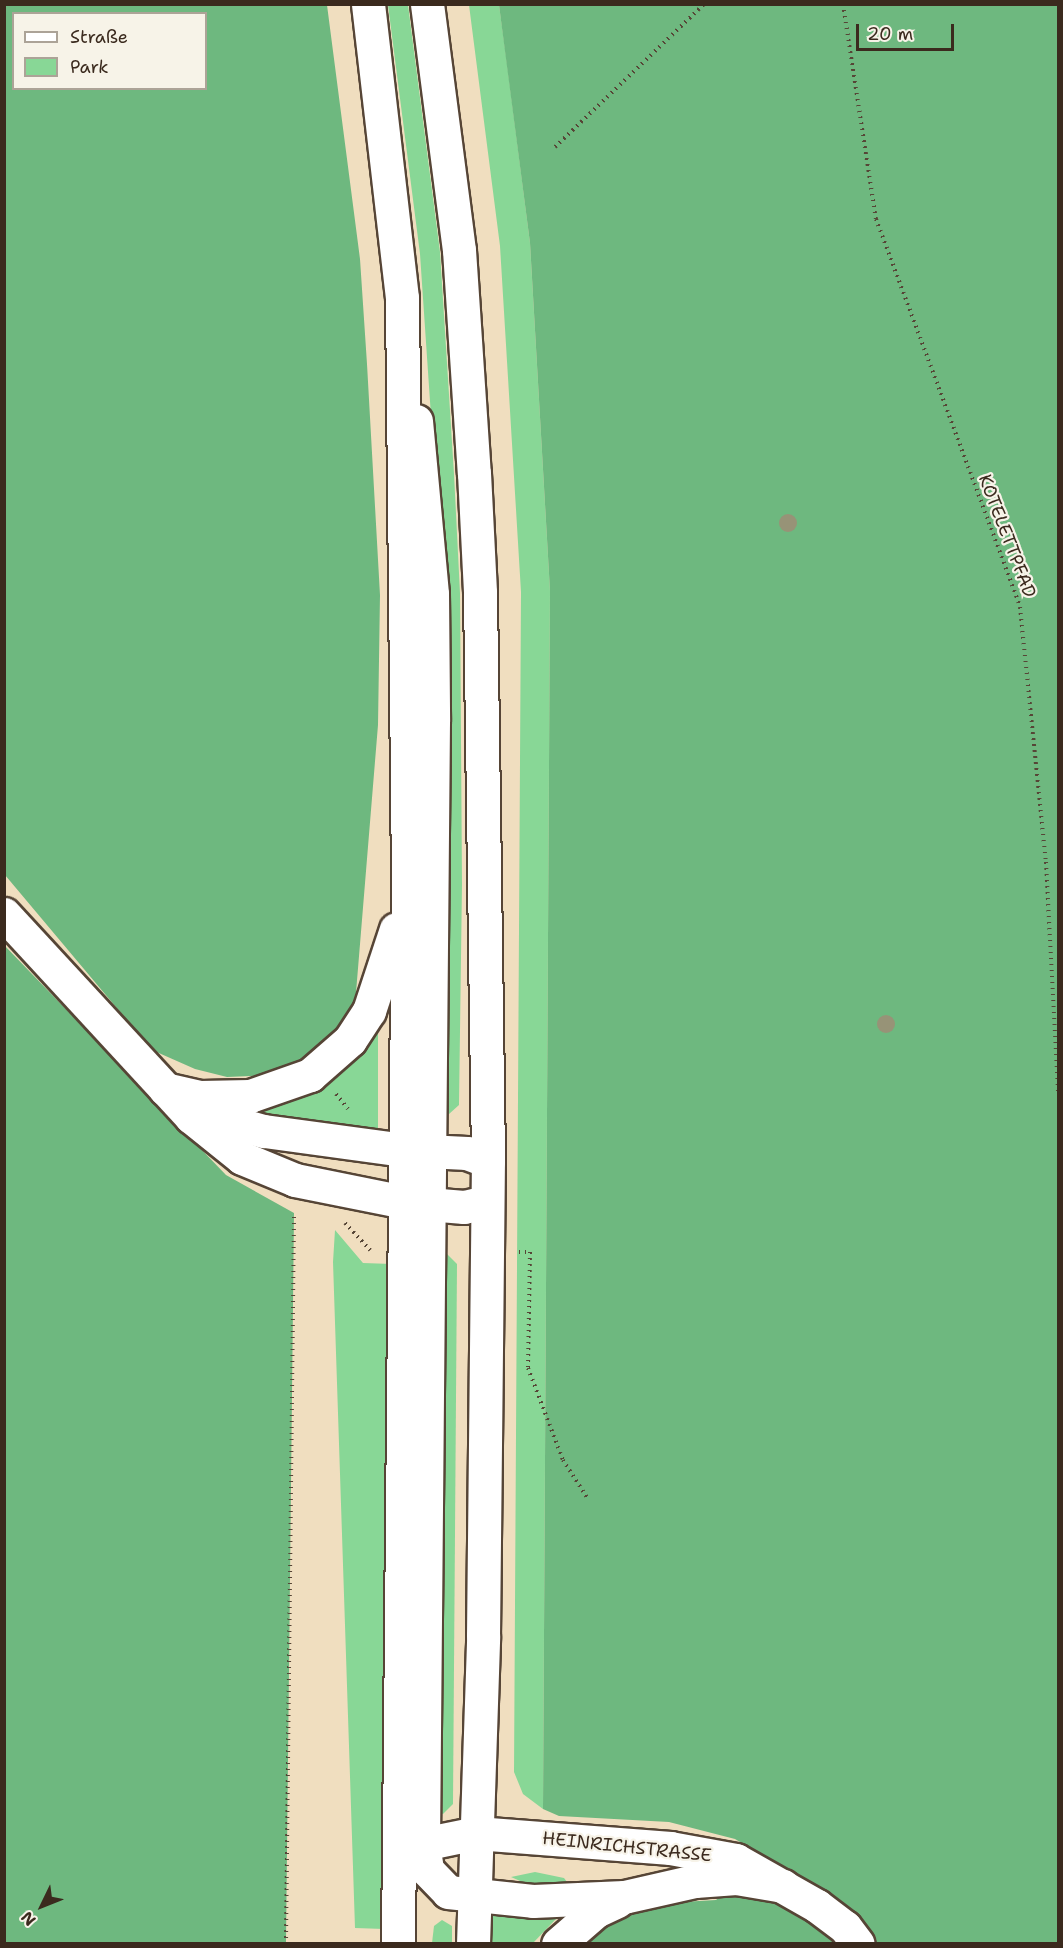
<!DOCTYPE html>
<html>
<head>
<meta charset="utf-8">
<style>
  body { margin:0 }
  #map { position:relative; width:1063px; height:1948px; overflow:hidden; background:#f0debf; font-family:"Shantell Sans",sans-serif }
  div>[style] { position:absolute }
  .green>* { inset:0; background:#88d796 }
  .forest>* { inset:0; background:#6eb87f }
  .path>* { height:4px; margin-top:-2px; transform-origin:0; background:repeating-linear-gradient(90deg,#564536 0 1.5px,transparent 0 6px) }
  .roads { filter:drop-shadow(2px 0 #564536) drop-shadow(-2px 0 #564536) drop-shadow(0 2px #564536) drop-shadow(0 -2px #564536) }
  .tertiary>* { height:33px; margin:-16.5px; padding:0 16.5px; transform-origin:16.5px; border-radius:16.5px; background:#fff }
  .secondary>* { height:33px; margin:-16.5px; padding:0 16.5px; transform-origin:16.5px; border-radius:16.5px; background:#fff }
  .primary>* { height:33px; margin:-16.5px; padding:0 16.5px; transform-origin:16.5px; border-radius:16.5px; background:#fff }
  .trunk>* { height:33px; margin:-16.5px; padding:0 16.5px; transform-origin:16.5px; border-radius:16.5px; background:#fff }
  .trees>* { width:18px; height:18px; margin:-9px; border-radius:50%; background:#979377 }
  span { translate:-50% -50%; white-space:nowrap; text-align:center; line-height:1.15; -webkit-text-stroke:4.5px #f7f3e8; paint-order:stroke }
  .street-label { font-size:18px; color:#3b2a1e }
  .frame { position:absolute; inset:0; border:6px solid #3b2a1e; pointer-events:none }
  .legend { position:absolute; left:12px; top:12px; width:195px; height:78px; box-sizing:border-box; background:#f7f3e8; border:2px solid #aca397; margin:0; padding:8px 10px; list-style:none; font-size:18px; color:#3b2a1e }
  .legend li { display:flex; align-items:center; gap:12px; height:30px }
  .legend b { width:30px; border:2px solid #aca397 }
  .north { position:absolute; left:12px; top:1876px; width:60px; height:60px; -webkit-text-stroke:4px #f7f3e8; paint-order:stroke; rotate:227deg; font-size:16px; font-weight:700; line-height:24px; text-align:center; color:#3b2a1e }
  .north::after { content:''; display:block; margin:auto; width:21px; height:27px; background:#3b2a1e; clip-path:polygon(50% 0,100% 100%,50% 72%,0 100%) }
  .scale { position:absolute; left:856px; top:24px; width:98px; height:27px; box-sizing:border-box; border:3px solid #3b2a1e; border-top:0; padding-left:8px; font-size:18px; line-height:21px; white-space:nowrap; color:#3b2a1e; -webkit-text-stroke:4px #f7f3e8; paint-order:stroke }
</style>
</head>
<body>
<div id="map">
  <div class="green">
    <div style="clip-path:polygon(388px 5px,408px 5px,440px 252px,454px 474px,460px 593px,462px 884px,459px 1105px,449px 1114px,445px 1114px,435px 475px,420px 254px)"></div>
    <div style="clip-path:polygon(469px 5px,499px 5px,506px 56px,530px 243px,550px 591px,543px 1809px,523px 1794px,514px 1772px,521px 592px,500px 246px)"></div>
    <div style="clip-path:polygon(378px 1025px,378px 1132px,267px 1116px,237px 1106px,279px 1103px,318px 1087px)"></div>
    <div style="clip-path:polygon(335px 1230px,363px 1263px,392px 1264px,384px 1929px,355px 1928px,333px 1262px)"></div>
    <div style="clip-path:polygon(447px 1254px,457px 1264px,453px 1804px,443px 1814px,440px 1813px,443px 1255px)"></div>
    <div style="clip-path:polygon(535px 1872px,564px 1878px,567px 1882px,552px 1886px,527px 1884px,511px 1877px)"></div>
    <div style="clip-path:polygon(491px 1914px,556px 1919px,533px 1943px,490px 1944px)"></div>
    <div style="clip-path:polygon(442px 1920px,452px 1926px,452px 1943px,432px 1943px,434px 1926px)"></div>
  </div>
  <div class="forest">
    <div style="clip-path:polygon(evenodd,4px 5px,327px 5px,360px 259px,367px 364px,380px 595px,378px 725px,355px 1005px,338px 1031px,303px 1062px,272px 1075px,227px 1077px,195px 1069px,152px 1050px,5px 875px,4px 5px,14px 14px,206px 14px,206px 88px,14px 88px,14px 14px)"></div>
    <div style="clip-path:polygon(499px 5px,1058px 5px,1058px 1943px,578px 1943px,630px 1910px,665px 1903px,716px 1900px,741px 1880px,820px 1901px,794px 1874px,735px 1839px,669px 1822px,559px 1816px,543px 1809px,550px 591px,530px 243px)"></div>
    <div style="clip-path:polygon(4px 945px,226px 1175px,294px 1213px,286px 1943px,5px 1943px)"></div>
  </div>
  <div class="path">
    <div style="left:843px;top:4px;width:218px;rotate:81.3deg"></div>
    <div style="left:876px;top:219px;width:414px;rotate:69.6deg"></div>
    <div style="left:1020px;top:607px;width:256px;rotate:84.2deg"></div>
    <div style="left:1046px;top:862px;width:232px;rotate:87deg"></div>
    <div style="left:555px;top:147px;width:207px;rotate:-43.8deg"></div>
    <div style="left:336px;top:1094px;width:19px;rotate:51deg"></div>
    <div style="left:345px;top:1223px;width:37px;rotate:47deg"></div>
    <div style="left:519px;top:1252px;width:11px"></div>
    <div style="left:530px;top:1252px;width:116px;rotate:91deg"></div>
    <div style="left:528px;top:1368px;width:98px;rotate:69.2deg"></div>
    <div style="left:563px;top:1460px;width:46px;rotate:57.3deg"></div>
    <div style="left:286px;top:1944px;width:732px;rotate:-89.37deg"></div>
  </div>
  <div class="roads">
    <div class="tertiary">
      <div style="left:4px;top:914px;width:276px;rotate:47.3deg"></div>
      <div style="left:191px;top:1117px;width:65px;rotate:38.8deg"></div>
      <div style="left:242px;top:1158px;width:57px;rotate:22.5deg"></div>
      <div style="left:295px;top:1180px;width:111px;rotate:11.4deg"></div>
      <div style="left:404px;top:1202px;width:60px;rotate:4.8deg"></div>
      <div style="left:464px;top:1207px;width:23px;rotate:-13deg"></div>
      <div style="left:192px;top:1104px;width:40px;rotate:25deg"></div>
      <div style="left:228px;top:1121px;width:37px;rotate:16deg"></div>
      <div style="left:264px;top:1131px;width:142px;rotate:7.7deg"></div>
      <div style="left:405px;top:1150px;width:62px;rotate:2.8deg"></div>
      <div style="left:467px;top:1153px;width:22px;rotate:21deg"></div>
    </div>
    <div class="secondary">
      <div style="left:416px;top:421px;width:174px;rotate:84.7deg"></div>
      <div style="left:432px;top:594px;width:127px;rotate:89.5deg"></div>
      <div style="left:433px;top:721px;width:1123px;rotate:90.51deg"></div>
      <div style="left:423px;top:1844px;width:26px;rotate:81deg"></div>
      <div style="left:427px;top:1870px;width:30px;rotate:46deg"></div>
      <div style="left:448px;top:1892px;width:85px;rotate:6deg"></div>
      <div style="left:533px;top:1901px;width:91px;rotate:-2.5deg"></div>
      <div style="left:624px;top:1897px;width:73px;rotate:-12.7deg"></div>
      <div style="left:695px;top:1881px;width:41px;rotate:-4.2deg"></div>
      <div style="left:736px;top:1878px;width:48px;rotate:9.7deg"></div>
      <div style="left:476px;top:1833px;width:195px;rotate:4.4deg"></div>
      <div style="left:670px;top:1848px;width:67px;rotate:10.3deg"></div>
      <div style="left:736px;top:1860px;width:93px;rotate:29.6deg"></div>
      <div style="left:817px;top:1906px;width:35px;rotate:37deg"></div>
      <div style="left:845px;top:1927px;width:21px;rotate:53deg"></div>
      <div style="left:558px;top:1944px;width:50px;rotate:-41deg"></div>
      <div style="left:596px;top:1911px;width:23px;rotate:-25deg"></div>
    </div>
    <div class="primary">
      <div style="left:165px;top:1089px;width:36px;rotate:13deg"></div>
      <div style="left:200px;top:1097px;width:50px;rotate:-1.1deg"></div>
      <div style="left:250px;top:1096px;width:64px;rotate:-19.3deg"></div>
      <div style="left:310px;top:1075px;width:53px;rotate:-41.2deg"></div>
      <div style="left:350px;top:1040px;width:35px;rotate:-57deg"></div>
      <div style="left:369px;top:1011px;width:86px;rotate:-71.8deg"></div>
      <div style="left:400px;top:1854px;width:25px;rotate:-23deg"></div>
      <div style="left:423px;top:1844px;width:54px;rotate:-11.7deg"></div>
      <div style="left:398px;top:1944px;width:1061px;rotate:-89.46deg"></div>
      <div style="left:473px;top:1944px;width:308px;rotate:-88.1deg"></div>
      <div style="left:483px;top:1636px;width:475px;rotate:-89.4deg"></div>
    </div>
    <div class="trunk">
      <div style="left:368px;top:4px;width:296px;rotate:83.4deg"></div>
      <div style="left:402px;top:298px;width:585px;rotate:89.41deg"></div>
      <div style="left:427px;top:4px;width:248px;rotate:82.6deg"></div>
      <div style="left:459px;top:250px;width:224px;rotate:86.2deg"></div>
      <div style="left:474px;top:473px;width:120px;rotate:87.1deg"></div>
      <div style="left:480px;top:593px;width:568px;rotate:89.19deg"></div>
    </div>
  </div>
  <div class="trees">
    <div style="left:788px;top:523px"></div>
    <div style="left:886px;top:1024px"></div>
  </div>
  <div class="street-label">
    <span style="left:1007px;top:536px;rotate:69deg">KOTELETTPFAD</span>
    <span style="left:627px;top:1847px;rotate:6deg">HEINRICHSTRASSE</span>
  </div>
  <div class="frame"></div>
  <ul class="legend">
  <li><b style="height:8px;background:#fff"></b>Straße</li>
  <li><b style="height:16px;background:#88d796"></b>Park</li>
  </ul>
  <div class="north">N</div>
  <div class="scale">20 m</div>
</div>
</body>
</html>
